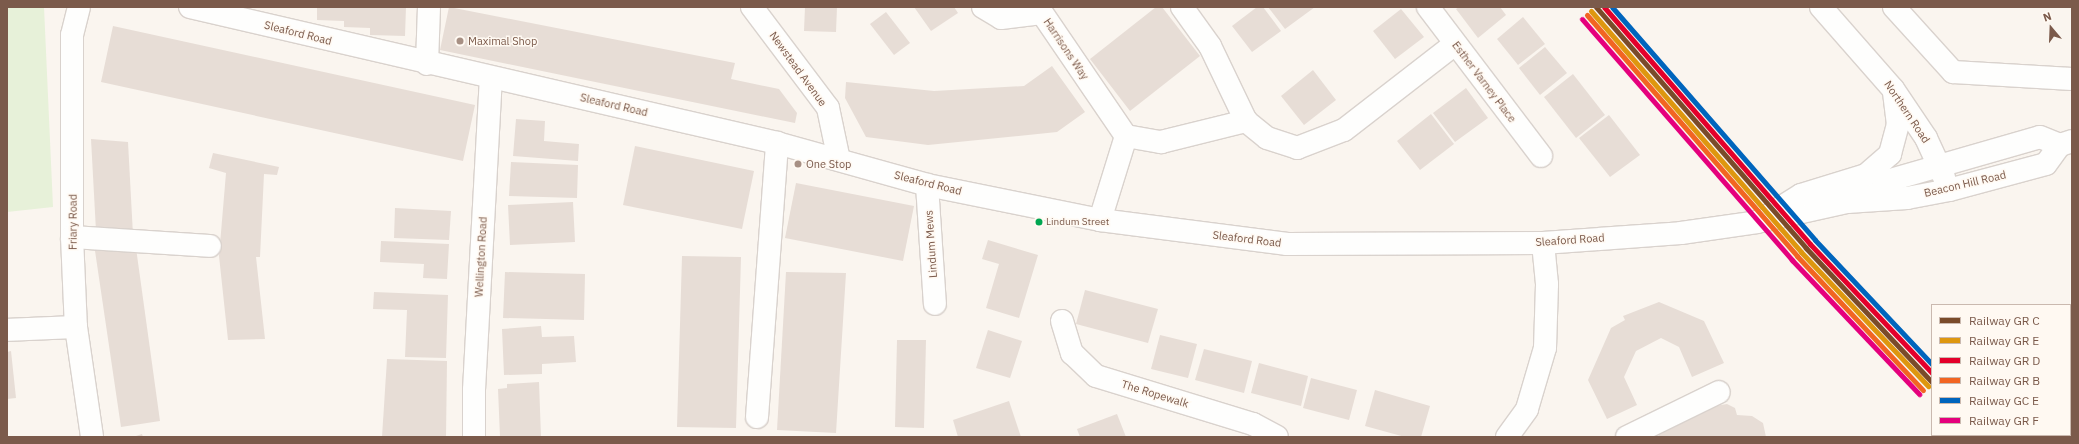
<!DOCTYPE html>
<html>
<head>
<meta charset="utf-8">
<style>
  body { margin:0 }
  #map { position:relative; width:2079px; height:444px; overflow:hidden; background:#faf5ef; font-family:"IBM Plex Sans",sans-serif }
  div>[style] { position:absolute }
  .green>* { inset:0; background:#e7f1d9 }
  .building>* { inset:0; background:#e7ddd6 }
  .roads { filter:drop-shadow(1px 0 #d9d2cd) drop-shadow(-1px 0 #d9d2cd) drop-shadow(0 1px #d9d2cd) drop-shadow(0 -1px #d9d2cd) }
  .minor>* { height:22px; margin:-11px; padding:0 11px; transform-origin:11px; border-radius:11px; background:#fefefd }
  .rail-1>* { height:5px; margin:-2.5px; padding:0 2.5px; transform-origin:2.5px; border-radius:2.5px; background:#7a4b2a }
  .rail-2>* { height:5px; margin:-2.5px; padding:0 2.5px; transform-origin:2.5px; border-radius:2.5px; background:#de970f }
  .rail-3>* { height:5px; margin:-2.5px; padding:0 2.5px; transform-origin:2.5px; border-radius:2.5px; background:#e4002b }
  .rail-4>* { height:5px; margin:-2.5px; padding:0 2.5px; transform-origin:2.5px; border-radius:2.5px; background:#f26522 }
  .rail-5>* { height:5px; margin:-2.5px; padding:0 2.5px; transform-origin:2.5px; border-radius:2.5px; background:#0065bd }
  .rail-6>* { height:5px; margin:-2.5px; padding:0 2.5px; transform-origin:2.5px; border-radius:2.5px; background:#e5007d }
  .dots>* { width:11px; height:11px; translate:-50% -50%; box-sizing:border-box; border:2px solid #fff9f2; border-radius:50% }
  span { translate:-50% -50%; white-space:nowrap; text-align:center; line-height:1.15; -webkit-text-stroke:3px #fff9f2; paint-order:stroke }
  .bus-label { font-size:10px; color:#7b5a4b }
  .left { translate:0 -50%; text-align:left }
  .street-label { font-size:11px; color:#7b5a4b }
  .poi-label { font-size:11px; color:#7b5a4b }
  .frame { position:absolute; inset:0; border:8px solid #7b5a4b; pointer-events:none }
  .legend { position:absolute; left:1931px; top:304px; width:140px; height:132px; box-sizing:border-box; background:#fff9f2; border:1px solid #cab9af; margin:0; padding:5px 7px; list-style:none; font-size:12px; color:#7b5a4b }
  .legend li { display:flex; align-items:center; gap:8px; height:20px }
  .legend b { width:20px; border:1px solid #cab9af }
  .north { position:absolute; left:2031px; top:8px; width:40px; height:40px; -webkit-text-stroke:3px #fff9f2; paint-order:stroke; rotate:341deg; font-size:11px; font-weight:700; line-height:16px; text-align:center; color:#7b5a4b }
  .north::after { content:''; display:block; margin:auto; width:14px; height:18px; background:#7b5a4b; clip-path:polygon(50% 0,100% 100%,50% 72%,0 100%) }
</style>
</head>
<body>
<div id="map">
  <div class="green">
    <div style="clip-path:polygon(7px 7px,44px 7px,53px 207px,7px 212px)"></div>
  </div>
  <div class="building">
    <div style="clip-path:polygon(317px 7px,406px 7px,405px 36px,370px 35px,370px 28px,344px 27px,344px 21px,317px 20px)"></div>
    <div style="clip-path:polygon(449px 7px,735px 63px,731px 79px,779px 89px,797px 113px,795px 123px,440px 50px)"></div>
    <div style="clip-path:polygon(805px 7px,837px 7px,836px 32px,804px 31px)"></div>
    <div style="clip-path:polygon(914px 7px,954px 7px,958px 13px,931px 31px)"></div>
    <div style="clip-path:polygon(1156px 7px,1162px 7px,1200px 56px,1130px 111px,1090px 59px)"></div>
    <div style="clip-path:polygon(1257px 7px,1263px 7px,1281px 31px,1252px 52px,1232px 26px)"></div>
    <div style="clip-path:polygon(1268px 7px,1315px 7px,1285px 29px)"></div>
    <div style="clip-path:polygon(1459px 7px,1500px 7px,1506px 15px,1478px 38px,1456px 9px)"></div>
    <div style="clip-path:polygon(1401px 9px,1424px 37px,1395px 59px,1373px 31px)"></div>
    <div style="clip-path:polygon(886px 12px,910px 43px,894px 55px,870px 24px)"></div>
    <div style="clip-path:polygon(1523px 17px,1545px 44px,1518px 65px,1497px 39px)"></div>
    <div style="clip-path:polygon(113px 26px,475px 105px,463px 161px,101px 82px)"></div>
    <div style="clip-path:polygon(1545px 47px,1567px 73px,1540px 95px,1519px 68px)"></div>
    <div style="clip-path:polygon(1052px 66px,1085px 112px,1057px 132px,928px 145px,866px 137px,845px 98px,846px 82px,934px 91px,1024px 86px)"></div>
    <div style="clip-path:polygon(1313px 70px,1336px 100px,1304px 125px,1281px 96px)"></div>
    <div style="clip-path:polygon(1573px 74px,1605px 115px,1576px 138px,1544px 97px)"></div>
    <div style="clip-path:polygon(1466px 88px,1488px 118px,1455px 142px,1433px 113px)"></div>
    <div style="clip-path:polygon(1431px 114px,1454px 144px,1420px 170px,1397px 141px)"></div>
    <div style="clip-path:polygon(1609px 115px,1640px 155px,1610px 177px,1579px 138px)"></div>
    <div style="clip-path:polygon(516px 119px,545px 121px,544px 141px,579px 144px,578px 161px,513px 156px)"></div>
    <div style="clip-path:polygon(91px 139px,128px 142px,133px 235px,96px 231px)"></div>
    <div style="clip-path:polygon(635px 146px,754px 171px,742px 229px,623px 205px)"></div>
    <div style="clip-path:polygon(213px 153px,279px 167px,277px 175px,264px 174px,260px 257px,256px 257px,265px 339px,228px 340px,219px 256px,226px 173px,209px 168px)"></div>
    <div style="clip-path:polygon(511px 162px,578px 165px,577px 198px,509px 196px)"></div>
    <div style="clip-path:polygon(796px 183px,914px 206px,903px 261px,785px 238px)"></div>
    <div style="clip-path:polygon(573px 202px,575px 242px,510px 245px,508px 205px)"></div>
    <div style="clip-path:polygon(395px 208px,451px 211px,449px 240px,394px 238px)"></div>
    <div style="clip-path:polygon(988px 240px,1038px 255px,1019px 318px,986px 308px,999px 264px,982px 259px)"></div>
    <div style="clip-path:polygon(381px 241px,449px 244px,447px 279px,423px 278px,424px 264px,380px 262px)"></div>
    <div style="clip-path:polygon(94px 244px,136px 248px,160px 421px,121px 427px)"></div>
    <div style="clip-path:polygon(682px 256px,741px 257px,736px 428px,677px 427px)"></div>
    <div style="clip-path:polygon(505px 272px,585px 274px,584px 320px,503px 318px)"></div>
    <div style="clip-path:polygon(786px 272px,846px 273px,836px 433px,777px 430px)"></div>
    <div style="clip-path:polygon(1085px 290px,1158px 309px,1148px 343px,1076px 324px)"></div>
    <div style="clip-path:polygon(374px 292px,448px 295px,446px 358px,405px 357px,407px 310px,373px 309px)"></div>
    <div style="clip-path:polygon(1659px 302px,1704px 321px,1724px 363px,1692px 377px,1679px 347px,1661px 338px,1636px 351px,1624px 377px,1637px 405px,1607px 419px,1588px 380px,1611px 328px,1625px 320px,1623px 316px)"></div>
    <div style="clip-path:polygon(541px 326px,542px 337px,574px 336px,576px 362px,542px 364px,542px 374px,504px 375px,502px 329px)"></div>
    <div style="clip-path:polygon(988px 330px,1022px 341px,1010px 378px,976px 368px)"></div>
    <div style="clip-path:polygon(1160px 335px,1197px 344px,1188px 378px,1151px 369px)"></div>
    <div style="clip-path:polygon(897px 340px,926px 340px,924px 428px,895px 427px)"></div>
    <div style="clip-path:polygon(1204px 349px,1252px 361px,1244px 393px,1195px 380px)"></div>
    <div style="clip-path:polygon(11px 351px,16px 398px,7px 399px,7px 352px)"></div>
    <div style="clip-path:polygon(387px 359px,447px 361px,446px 437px,382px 437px)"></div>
    <div style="clip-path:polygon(1259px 363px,1308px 376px,1301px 406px,1251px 393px)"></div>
    <div style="clip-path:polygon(1311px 378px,1357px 390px,1349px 420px,1303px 408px)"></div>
    <div style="clip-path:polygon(539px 382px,541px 437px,500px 437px,498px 389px,507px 388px,507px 384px)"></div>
    <div style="clip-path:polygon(1375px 390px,1430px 406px,1421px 437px,1405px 437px,1365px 426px)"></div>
    <div style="clip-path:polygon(1009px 401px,1021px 437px,958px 437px,953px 420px)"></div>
    <div style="clip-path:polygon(1727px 404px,1735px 408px,1737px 415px,1752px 416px,1763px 423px,1766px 437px,1659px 437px,1658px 434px,1715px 406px)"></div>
    <div style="clip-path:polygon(1117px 414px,1126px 437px,1080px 437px,1077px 429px)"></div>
    <div style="clip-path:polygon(142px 434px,143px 437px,133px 437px)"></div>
  </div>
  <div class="roads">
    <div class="minor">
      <div style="left:79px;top:7px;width:29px;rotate:104deg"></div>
      <div style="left:72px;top:35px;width:202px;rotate:90deg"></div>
      <div style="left:72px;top:237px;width:90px;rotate:87.5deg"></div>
      <div style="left:76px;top:327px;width:111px;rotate:81.7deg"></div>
      <div style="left:190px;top:7px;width:603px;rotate:13.04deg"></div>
      <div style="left:777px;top:143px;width:156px;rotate:15.6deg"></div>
      <div style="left:927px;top:185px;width:177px;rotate:11.4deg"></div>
      <div style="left:1100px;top:220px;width:189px;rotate:7.3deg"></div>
      <div style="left:1287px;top:244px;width:256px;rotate:-0.2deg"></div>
      <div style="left:1543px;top:243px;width:138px;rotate:-4.1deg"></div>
      <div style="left:1681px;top:233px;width:77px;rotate:-8.2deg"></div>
      <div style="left:1757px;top:222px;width:92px;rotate:-12.5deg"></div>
      <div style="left:1847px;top:202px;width:60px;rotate:-3.8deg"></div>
      <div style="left:1907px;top:198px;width:43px;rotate:-10.8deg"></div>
      <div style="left:1949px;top:190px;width:100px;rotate:-15deg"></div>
      <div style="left:2046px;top:164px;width:24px;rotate:-54deg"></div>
      <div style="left:2060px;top:145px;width:13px;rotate:-18deg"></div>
      <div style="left:752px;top:7px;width:126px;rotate:53deg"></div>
      <div style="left:828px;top:108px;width:53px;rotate:78.1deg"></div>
      <div style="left:983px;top:7px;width:21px;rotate:31deg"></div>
      <div style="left:1001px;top:18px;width:41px;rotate:-7deg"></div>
      <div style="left:1042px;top:13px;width:149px;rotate:55.7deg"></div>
      <div style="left:1428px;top:7px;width:187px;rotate:52.8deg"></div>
      <div style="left:1821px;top:7px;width:109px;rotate:48.7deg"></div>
      <div style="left:1893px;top:89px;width:59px;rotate:56deg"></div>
      <div style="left:1926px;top:138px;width:43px;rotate:65.2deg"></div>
      <div style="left:1894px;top:7px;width:88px;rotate:47.8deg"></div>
      <div style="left:1953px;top:72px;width:119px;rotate:3.4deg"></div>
      <div style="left:427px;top:64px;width:57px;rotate:-88deg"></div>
      <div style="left:1246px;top:121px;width:27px;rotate:39deg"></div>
      <div style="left:1267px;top:138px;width:32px;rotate:18deg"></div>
      <div style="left:1297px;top:148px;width:50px;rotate:-21deg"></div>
      <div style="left:1344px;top:130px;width:140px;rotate:-37.8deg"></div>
      <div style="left:927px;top:185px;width:119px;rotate:86.2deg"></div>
      <div style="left:1849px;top:200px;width:15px;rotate:-48deg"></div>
      <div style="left:1859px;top:189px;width:188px;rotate:-16deg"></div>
      <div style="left:2040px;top:137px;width:22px;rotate:22deg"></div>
      <div style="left:1772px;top:213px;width:34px;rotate:-32deg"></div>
      <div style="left:1801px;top:195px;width:68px;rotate:-17.1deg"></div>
      <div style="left:1866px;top:175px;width:32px;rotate:-41deg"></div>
      <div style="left:1890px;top:154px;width:30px;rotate:-75deg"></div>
      <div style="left:1898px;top:125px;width:31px;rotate:-97deg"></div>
      <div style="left:1100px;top:220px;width:88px;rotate:-72.8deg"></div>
      <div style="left:1126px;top:136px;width:36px;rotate:10deg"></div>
      <div style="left:1161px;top:142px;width:88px;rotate:-13.9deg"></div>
      <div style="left:1246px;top:121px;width:83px;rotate:-115.6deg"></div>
      <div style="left:1210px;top:46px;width:48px;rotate:-125.7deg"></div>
      <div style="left:72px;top:237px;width:138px;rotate:3.7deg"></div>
      <div style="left:1062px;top:321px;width:34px;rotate:73deg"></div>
      <div style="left:1072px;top:353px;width:33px;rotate:44deg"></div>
      <div style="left:1096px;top:376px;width:164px;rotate:17deg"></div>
      <div style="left:1253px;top:424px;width:27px;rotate:28deg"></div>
      <div style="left:7px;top:330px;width:69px;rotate:-2.5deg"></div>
      <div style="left:757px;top:417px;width:275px;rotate:-85.8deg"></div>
      <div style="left:474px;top:437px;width:47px;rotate:-90deg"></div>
      <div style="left:474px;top:390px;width:313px;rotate:-86.9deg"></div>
      <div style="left:1507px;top:437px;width:34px;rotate:-54deg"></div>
      <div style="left:1527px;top:409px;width:64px;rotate:-73.6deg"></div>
      <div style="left:1545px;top:348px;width:64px;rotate:-88.2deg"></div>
      <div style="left:1547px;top:284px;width:41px;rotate:-95.6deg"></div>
      <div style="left:1627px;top:437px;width:102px;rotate:-26.1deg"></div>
    </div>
  </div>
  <div class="rail-1">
    <div style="left:1596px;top:7px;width:320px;rotate:48.9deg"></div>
    <div style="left:1806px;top:248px;width:184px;rotate:46.8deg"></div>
  </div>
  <div class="rail-2">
    <div style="left:1591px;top:11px;width:320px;rotate:48.9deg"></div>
    <div style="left:1801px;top:252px;width:185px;rotate:46.5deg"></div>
  </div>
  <div class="rail-3">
    <div style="left:1604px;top:7px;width:314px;rotate:49deg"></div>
    <div style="left:1810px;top:244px;width:178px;rotate:46.6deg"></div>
  </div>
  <div class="rail-4">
    <div style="left:1587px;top:15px;width:320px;rotate:48.9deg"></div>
    <div style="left:1797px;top:256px;width:184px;rotate:46.8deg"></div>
  </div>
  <div class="rail-5">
    <div style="left:1612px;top:7px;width:309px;rotate:48.9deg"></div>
    <div style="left:1815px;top:240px;width:170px;rotate:46.7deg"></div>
  </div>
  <div class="rail-6">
    <div style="left:1582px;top:19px;width:320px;rotate:48.9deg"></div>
    <div style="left:1792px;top:260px;width:185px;rotate:46.5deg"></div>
  </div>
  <div class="dots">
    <div style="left:460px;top:41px;background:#a79084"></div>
    <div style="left:798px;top:164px;background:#a79084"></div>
    <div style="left:1039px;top:222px;background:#00a651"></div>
  </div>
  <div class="bus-label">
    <span class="left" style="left:1046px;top:222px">Lindum Street</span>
  </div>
  <div class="street-label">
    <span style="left:298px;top:33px;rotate:14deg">Sleaford Road</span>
    <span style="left:1066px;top:49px;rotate:56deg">Harrisons Way</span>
    <span style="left:798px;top:69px;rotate:54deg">Newstead Avenue</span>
    <span style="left:1484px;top:82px;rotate:53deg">Esther Varney Place</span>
    <span style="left:614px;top:105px;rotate:13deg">Sleaford Road</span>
    <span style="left:1907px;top:112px;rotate:56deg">Northern Road</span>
    <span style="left:928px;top:183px;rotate:14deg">Sleaford Road</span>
    <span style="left:1965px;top:184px;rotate:-13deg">Beacon Hill Road</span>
    <span style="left:73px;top:222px;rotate:-90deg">Friary Road</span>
    <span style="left:1247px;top:239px;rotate:7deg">Sleaford Road</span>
    <span style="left:1570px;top:240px;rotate:-4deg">Sleaford Road</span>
    <span style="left:931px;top:244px;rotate:-94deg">Lindum Mews</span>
    <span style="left:481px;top:257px;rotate:-87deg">Wellington Road</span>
    <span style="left:1155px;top:394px;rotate:17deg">The Ropewalk</span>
  </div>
  <div class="poi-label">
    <span class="left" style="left:468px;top:41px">Maximal Shop</span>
    <span class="left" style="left:806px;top:164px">One Stop</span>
  </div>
  <div class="frame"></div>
  <ul class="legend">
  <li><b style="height:5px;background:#7a4b2a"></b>Railway GR C</li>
  <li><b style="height:5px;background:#de970f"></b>Railway GR E</li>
  <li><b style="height:5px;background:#e4002b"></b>Railway GR D</li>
  <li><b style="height:5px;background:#f26522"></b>Railway GR B</li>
  <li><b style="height:5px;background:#0065bd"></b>Railway GC E</li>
  <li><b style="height:5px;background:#e5007d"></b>Railway GR F</li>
  </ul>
  <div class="north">N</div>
</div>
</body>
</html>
